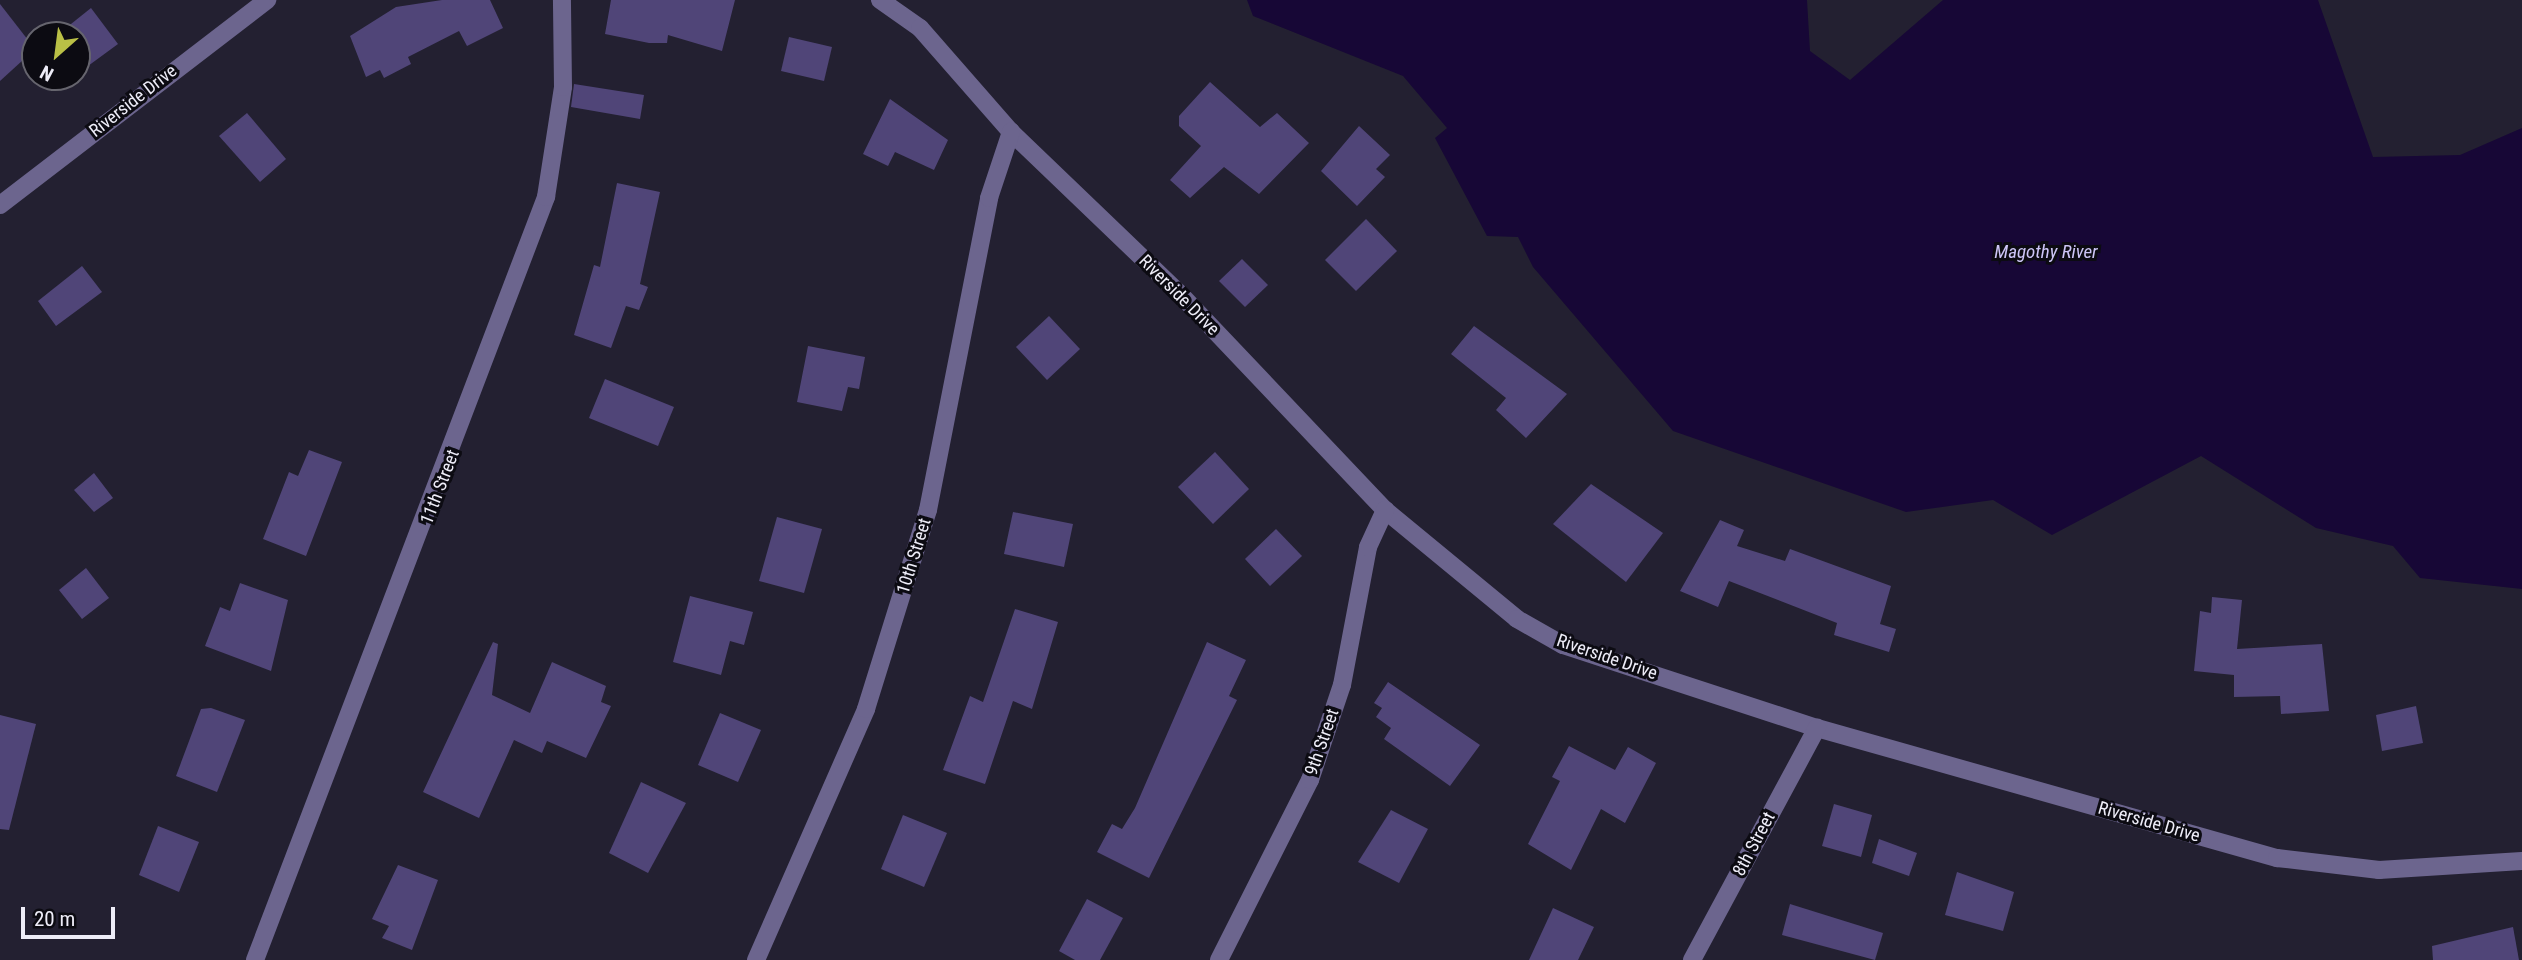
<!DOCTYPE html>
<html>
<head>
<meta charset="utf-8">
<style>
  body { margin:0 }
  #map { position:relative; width:2522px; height:960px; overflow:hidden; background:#232031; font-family:"Roboto Condensed",sans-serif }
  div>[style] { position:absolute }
  .water>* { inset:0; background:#170736 }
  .building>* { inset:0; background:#504578 }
  .minor>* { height:18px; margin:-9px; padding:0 9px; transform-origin:9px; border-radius:9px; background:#6c658e }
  span { translate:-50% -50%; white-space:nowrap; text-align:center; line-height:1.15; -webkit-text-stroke:6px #0c0b12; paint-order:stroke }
  .street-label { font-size:18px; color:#eeedf8 }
  .water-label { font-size:19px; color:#cdc5f6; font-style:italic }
  .north { position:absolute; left:21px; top:21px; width:70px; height:70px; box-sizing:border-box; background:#0c0b12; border:2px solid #66656e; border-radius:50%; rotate:208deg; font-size:19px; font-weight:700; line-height:28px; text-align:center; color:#eeedf8 }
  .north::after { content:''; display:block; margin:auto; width:24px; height:32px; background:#bac046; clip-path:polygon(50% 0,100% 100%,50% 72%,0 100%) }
  .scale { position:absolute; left:21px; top:907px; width:94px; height:32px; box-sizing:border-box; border:4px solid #eeedf8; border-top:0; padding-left:9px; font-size:21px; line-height:24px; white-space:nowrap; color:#eeedf8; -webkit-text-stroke:5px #0c0b12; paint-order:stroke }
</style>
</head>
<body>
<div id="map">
  <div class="water">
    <div style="clip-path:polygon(1247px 0,1807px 0,1810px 51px,1850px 80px,1943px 0,2318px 0,2373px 157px,2460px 155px,2522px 128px,2522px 589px,2420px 578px,2393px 546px,2316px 528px,2201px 456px,2052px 535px,1993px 500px,1906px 512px,1673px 431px,1533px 267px,1518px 237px,1487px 236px,1435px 138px,1447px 128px,1403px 76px,1253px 16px)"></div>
  </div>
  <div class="building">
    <div style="clip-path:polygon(442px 0,490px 0,503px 28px,467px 46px,459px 31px,408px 57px,411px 64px,384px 78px,380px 70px,366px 77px,350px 36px,396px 7px)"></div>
    <div style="clip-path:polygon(611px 0,735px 0,722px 51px,668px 35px,667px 43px,649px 43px,605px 34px)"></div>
    <div style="clip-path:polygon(0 4px,35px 49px,0 81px)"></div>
    <div style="clip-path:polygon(91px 8px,118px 44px,88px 66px,77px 53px,77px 35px,61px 32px)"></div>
    <div style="clip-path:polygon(789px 37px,832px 47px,824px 81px,781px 71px)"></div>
    <div style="clip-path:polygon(1210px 82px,1260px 127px,1277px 113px,1309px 143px,1259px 194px,1224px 167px,1190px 198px,1170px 180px,1201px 146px,1179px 126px,1179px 116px)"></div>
    <div style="clip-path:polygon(574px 84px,644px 95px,640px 119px,571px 107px)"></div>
    <div style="clip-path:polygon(890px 99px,948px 140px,934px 170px,895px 152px,888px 166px,863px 154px)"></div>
    <div style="clip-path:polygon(247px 113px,286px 159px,260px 182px,219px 136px)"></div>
    <div style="clip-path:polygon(1359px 126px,1390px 155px,1376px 169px,1385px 177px,1357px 206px,1321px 171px)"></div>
    <div style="clip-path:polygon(617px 183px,660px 192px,640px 284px,648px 287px,639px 310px,626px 306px,611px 348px,574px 335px,594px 265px,600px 267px)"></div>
    <div style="clip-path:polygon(1366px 219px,1397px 251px,1356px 291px,1325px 260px)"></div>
    <div style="clip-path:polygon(1242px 259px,1268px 285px,1245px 307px,1219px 281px)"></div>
    <div style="clip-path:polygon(82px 266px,102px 292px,56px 326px,38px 301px)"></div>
    <div style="clip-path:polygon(1049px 316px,1080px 349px,1047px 380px,1016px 347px)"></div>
    <div style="clip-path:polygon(1474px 326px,1567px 394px,1526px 438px,1496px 410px,1506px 398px,1451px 354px)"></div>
    <div style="clip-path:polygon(808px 346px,865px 357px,859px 389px,848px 387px,842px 411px,797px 402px)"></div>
    <div style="clip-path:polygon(605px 379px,674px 407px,658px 446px,589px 418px)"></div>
    <div style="clip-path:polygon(309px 450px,342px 462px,306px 556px,263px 539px,289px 472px,298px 476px)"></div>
    <div style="clip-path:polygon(1215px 452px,1249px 489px,1213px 524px,1178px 487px)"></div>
    <div style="clip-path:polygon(94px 473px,113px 498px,94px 512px,74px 490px)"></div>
    <div style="clip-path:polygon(1591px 484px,1663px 533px,1626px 582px,1553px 524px)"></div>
    <div style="clip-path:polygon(1013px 512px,1073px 524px,1064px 567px,1004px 554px)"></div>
    <div style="clip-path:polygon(777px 517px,822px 529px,804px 593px,759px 581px)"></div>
    <div style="clip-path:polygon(1720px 520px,1744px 530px,1737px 546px,1785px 561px,1790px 549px,1891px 586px,1880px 624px,1896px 629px,1889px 652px,1834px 635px,1837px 623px,1729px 581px,1718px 607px,1680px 591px)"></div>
    <div style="clip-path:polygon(1276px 529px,1302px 556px,1270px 586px,1245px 559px)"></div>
    <div style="clip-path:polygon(86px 568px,109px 598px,82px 619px,59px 590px)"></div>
    <div style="clip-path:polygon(240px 583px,288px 600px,271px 671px,205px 646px,220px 607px,230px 611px)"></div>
    <div style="clip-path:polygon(690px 596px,753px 612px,744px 645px,730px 641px,721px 675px,673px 662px)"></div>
    <div style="clip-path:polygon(2212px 597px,2242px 600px,2237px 649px,2322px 644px,2329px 711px,2281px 714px,2280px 696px,2234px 697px,2234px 675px,2194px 671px,2200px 611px,2211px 613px)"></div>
    <div style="clip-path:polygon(1015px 609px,1058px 622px,1032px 709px,1013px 701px,985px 784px,943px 770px,970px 696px,983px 702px)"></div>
    <div style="clip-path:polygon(493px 642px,498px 644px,492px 695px,530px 713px,552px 662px,606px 686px,601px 702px,611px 706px,586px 758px,547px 741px,542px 753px,514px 740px,479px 818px,423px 792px)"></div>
    <div style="clip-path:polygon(1207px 642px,1246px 660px,1229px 696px,1237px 700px,1149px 878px,1097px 852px,1112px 824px,1122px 829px,1135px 808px)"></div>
    <div style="clip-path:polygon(1388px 682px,1480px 745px,1450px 786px,1384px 739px,1391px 728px,1376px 717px,1382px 708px,1374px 703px)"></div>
    <div style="clip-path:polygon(2416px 706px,2423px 743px,2382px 751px,2376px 715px)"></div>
    <div style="clip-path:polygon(211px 708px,245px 720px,217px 792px,176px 776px,201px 709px)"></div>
    <div style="clip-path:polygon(720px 713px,761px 730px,738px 782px,698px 765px)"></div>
    <div style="clip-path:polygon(0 715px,36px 724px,9px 830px,0 829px)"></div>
    <div style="clip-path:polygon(1569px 746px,1615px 770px,1628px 747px,1656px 763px,1625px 823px,1601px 809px,1571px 870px,1528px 844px,1560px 781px,1552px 777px)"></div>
    <div style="clip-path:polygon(641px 782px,686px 803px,648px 873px,609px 853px)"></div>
    <div style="clip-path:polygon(1834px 804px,1872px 815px,1861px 857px,1822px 846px)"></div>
    <div style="clip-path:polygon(1391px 810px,1428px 829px,1399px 883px,1358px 862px)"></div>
    <div style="clip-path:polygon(903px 815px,947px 833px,924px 887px,881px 869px)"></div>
    <div style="clip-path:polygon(158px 826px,199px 842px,179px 892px,139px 875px)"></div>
    <div style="clip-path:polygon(1879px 839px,1917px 853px,1909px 876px,1872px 863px)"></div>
    <div style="clip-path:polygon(398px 865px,438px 880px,412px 950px,382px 938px,389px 926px,372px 919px)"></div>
    <div style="clip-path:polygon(1957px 872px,2014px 892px,2003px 931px,1945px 915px)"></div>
    <div style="clip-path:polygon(1087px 899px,1123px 918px,1100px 960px,1075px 960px,1059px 951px)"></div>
    <div style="clip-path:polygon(1790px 904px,1883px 933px,1875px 960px,1782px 935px)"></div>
    <div style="clip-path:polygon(1553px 908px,1594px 927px,1578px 960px,1529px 960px)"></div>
    <div style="clip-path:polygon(2513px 927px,2519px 960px,2433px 960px,2432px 946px)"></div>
  </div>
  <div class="minor">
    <div style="left:880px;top:0;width:49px;rotate:35deg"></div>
    <div style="left:920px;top:28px;width:138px;rotate:48.8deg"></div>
    <div style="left:1011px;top:132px;width:234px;rotate:43.8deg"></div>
    <div style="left:1180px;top:294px;width:298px;rotate:46.5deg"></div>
    <div style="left:1385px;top:510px;width:171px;rotate:39.5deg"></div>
    <div style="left:1517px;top:619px;width:53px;rotate:29.5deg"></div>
    <div style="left:1563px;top:645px;width:267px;rotate:18.1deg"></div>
    <div style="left:1817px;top:728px;width:478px;rotate:15.8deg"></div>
    <div style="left:2277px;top:858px;width:103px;rotate:6.7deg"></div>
    <div style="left:2379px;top:870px;width:143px;rotate:-3.6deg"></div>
    <div style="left:0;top:205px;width:337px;rotate:-37.5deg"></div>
    <div style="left:255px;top:960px;width:817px;rotate:-69.12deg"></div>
    <div style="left:546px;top:197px;width:111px;rotate:-81.2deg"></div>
    <div style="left:563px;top:87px;width:87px;rotate:-90.7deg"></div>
    <div style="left:756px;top:960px;width:274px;rotate:-66.3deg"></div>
    <div style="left:866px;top:709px;width:208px;rotate:-72.7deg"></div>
    <div style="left:928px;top:510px;width:318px;rotate:-78.9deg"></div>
    <div style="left:989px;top:198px;width:70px;rotate:-71.6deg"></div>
    <div style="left:1219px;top:960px;width:202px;rotate:-63.2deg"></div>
    <div style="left:1310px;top:780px;width:100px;rotate:-71.4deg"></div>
    <div style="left:1342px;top:685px;width:140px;rotate:-79.3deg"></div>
    <div style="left:1368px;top:547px;width:41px;rotate:-65.3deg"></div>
    <div style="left:1692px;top:960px;width:264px;rotate:-61.7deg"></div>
  </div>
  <div class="street-label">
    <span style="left:133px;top:101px;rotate:-38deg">Riverside Drive</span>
    <span style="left:1179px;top:295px;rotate:45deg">Riverside Drive</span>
    <span style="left:440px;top:487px;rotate:-69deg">11th Street</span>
    <span style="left:914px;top:556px;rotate:-73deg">10th Street</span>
    <span style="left:1607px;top:657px;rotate:19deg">Riverside Drive</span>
    <span style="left:1322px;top:742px;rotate:-71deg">9th Street</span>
    <span style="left:2149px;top:822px;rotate:16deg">Riverside Drive</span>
    <span style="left:1754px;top:844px;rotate:-62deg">8th Street</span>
  </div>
  <div class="water-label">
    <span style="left:2046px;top:252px">Magothy River</span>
  </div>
  <div class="north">N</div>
  <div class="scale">20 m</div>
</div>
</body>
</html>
